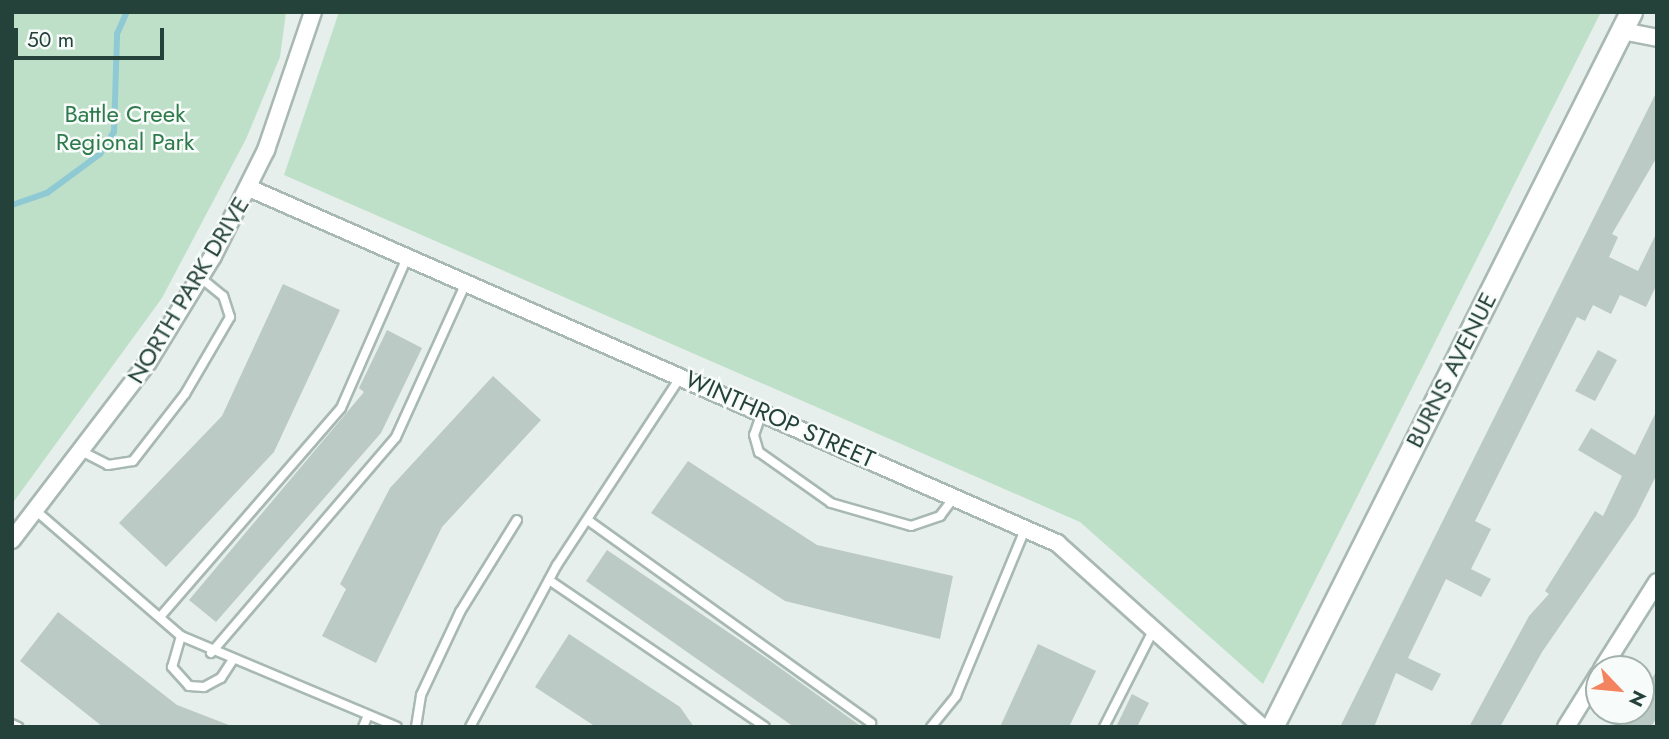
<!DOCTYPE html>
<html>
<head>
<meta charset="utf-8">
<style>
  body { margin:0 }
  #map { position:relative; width:1669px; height:739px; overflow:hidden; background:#e6efeb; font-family:Jost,sans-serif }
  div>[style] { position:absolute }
  .green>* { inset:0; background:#bfe0c8 }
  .stream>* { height:6px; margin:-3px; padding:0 3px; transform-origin:3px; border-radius:3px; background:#8ec9d4 }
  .building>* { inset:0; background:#bbcac4 }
  .roads { filter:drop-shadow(2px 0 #a8b8b2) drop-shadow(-2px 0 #a8b8b2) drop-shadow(0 2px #a8b8b2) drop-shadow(0 -2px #a8b8b2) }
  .lane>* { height:8px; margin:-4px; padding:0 4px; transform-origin:4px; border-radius:4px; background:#fff }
  .street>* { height:16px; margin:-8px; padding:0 8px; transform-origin:8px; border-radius:8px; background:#fff }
  .secondary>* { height:21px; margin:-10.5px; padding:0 10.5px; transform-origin:10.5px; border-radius:10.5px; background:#fff }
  span { translate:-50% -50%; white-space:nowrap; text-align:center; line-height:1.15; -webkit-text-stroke:5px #f7fbf9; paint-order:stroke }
  .park-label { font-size:24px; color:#2d7a4b }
  .street-label { font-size:24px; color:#24423a }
  .frame { position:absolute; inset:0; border:14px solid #24423a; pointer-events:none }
  .north { position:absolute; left:1585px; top:655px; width:70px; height:70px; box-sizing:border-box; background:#f7fbf9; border:2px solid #a3b1ad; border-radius:50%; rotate:116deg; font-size:19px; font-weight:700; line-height:28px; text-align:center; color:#24423a }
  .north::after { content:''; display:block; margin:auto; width:24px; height:32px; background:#f4845f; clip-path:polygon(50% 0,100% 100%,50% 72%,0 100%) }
  .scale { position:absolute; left:14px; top:28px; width:150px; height:32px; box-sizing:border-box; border:4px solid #24423a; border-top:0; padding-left:9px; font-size:21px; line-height:24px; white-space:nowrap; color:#24423a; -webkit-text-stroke:5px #f7fbf9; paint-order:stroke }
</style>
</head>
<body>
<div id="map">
  <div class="green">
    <div style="clip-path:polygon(12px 12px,286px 12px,280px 57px,246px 139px,162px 298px,12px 504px)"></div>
    <div style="clip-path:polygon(339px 12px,1601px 12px,1263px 684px,1080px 522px,284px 175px)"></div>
  </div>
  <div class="stream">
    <div style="left:12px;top:205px;width:37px;rotate:-19deg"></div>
    <div style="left:47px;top:193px;width:66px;rotate:-36.3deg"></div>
    <div style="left:100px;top:154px;width:26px;rotate:-58deg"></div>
    <div style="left:114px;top:132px;width:98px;rotate:-88.2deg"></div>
    <div style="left:117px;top:34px;width:24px;rotate:-66deg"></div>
  </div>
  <div class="building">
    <div style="clip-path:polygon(1657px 91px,1657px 157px,1612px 234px,1618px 237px,1609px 257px,1638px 271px,1657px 232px,1657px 284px,1646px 307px,1620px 295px,1611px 314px,1593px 305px,1585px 321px,1577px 317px,1475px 521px,1491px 529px,1471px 569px,1491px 579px,1481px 597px,1446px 579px,1408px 658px,1441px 674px,1432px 691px,1396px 673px,1374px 727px,1340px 727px)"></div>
    <div style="clip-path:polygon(283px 284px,340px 310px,274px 452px,166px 567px,119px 523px,222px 416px)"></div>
    <div style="clip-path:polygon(387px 330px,422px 348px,381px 433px,216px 622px,189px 600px,364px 392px,359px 388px)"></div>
    <div style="clip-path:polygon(1598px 350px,1617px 360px,1595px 401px,1575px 391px)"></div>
    <div style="clip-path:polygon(493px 376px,541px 420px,442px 527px,376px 663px,322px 636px,346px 589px,340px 584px,390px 488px)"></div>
    <div style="clip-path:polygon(1657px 410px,1657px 474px,1636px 516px,1542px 652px,1500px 727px,1469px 727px,1529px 616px,1549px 594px,1545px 591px,1595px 511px,1603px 516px,1622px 476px,1578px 450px,1591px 428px,1635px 455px)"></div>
    <div style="clip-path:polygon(688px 461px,817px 545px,953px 576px,940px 639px,785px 601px,651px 513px)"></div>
    <div style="clip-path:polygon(607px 550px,769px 660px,862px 727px,794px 727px,586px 581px)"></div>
    <div style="clip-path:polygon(58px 612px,177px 705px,234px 727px,103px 727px,20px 661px)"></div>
    <div style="clip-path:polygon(569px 634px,680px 707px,694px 727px,596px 727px,535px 687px)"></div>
    <div style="clip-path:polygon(1038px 644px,1096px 671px,1069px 727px,1000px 727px)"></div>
    <div style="clip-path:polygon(1657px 670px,1657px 717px,1651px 727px,1623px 727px,1633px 711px,1641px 711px,1641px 697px)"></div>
    <div style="clip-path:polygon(1132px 694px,1149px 703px,1137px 727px,1116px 727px)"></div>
  </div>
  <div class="roads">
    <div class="lane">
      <div style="left:762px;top:412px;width:24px;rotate:109deg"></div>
      <div style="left:754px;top:435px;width:18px;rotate:74deg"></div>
      <div style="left:759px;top:452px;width:88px;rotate:35.3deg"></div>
      <div style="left:831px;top:503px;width:83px;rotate:16deg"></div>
      <div style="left:911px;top:526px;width:31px;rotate:-19deg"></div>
      <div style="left:940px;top:516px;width:25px;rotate:-53deg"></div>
      <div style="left:81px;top:451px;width:30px;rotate:27deg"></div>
      <div style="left:108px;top:465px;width:25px;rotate:-9deg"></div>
      <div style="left:133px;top:461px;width:85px;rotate:-52.2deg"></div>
      <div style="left:185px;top:394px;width:89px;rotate:-59.7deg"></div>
      <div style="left:230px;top:317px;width:22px;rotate:-108deg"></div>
      <div style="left:223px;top:296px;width:28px;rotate:-141deg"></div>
      <div style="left:35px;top:510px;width:193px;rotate:40.8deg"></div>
      <div style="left:181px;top:636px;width:234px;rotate:22.8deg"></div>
      <div style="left:589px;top:521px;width:347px;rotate:35.6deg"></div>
      <div style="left:549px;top:580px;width:261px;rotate:34.2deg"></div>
      <div style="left:160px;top:617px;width:276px;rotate:-49.1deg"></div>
      <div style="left:341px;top:408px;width:164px;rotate:-66.3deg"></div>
      <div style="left:181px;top:636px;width:32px;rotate:106deg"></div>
      <div style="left:172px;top:667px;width:25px;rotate:48deg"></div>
      <div style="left:189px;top:686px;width:15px;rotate:4deg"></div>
      <div style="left:204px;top:687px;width:19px;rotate:-28deg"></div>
      <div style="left:221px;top:678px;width:20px;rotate:-57deg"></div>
      <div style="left:211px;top:653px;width:284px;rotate:-49.4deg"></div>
      <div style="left:396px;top:437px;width:169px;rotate:-65.6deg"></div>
      <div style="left:12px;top:724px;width:7px;rotate:27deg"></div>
      <div style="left:363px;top:727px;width:13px;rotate:-67deg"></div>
      <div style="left:416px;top:727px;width:32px;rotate:-81deg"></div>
      <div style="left:421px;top:695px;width:92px;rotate:-64.8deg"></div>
      <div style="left:460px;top:612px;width:108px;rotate:-58.2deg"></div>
      <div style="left:470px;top:727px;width:184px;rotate:-61.8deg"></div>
      <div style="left:557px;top:565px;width:227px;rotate:-56.7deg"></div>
      <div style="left:931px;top:727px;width:40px;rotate:-51deg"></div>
      <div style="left:956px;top:696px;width:183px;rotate:-67.5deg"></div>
      <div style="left:1104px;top:727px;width:110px;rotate:-63deg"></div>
    </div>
    <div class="street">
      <div style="left:1622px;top:31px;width:36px;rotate:11deg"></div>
      <div style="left:249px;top:188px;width:883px;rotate:23.72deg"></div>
      <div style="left:1057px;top:543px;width:275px;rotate:41.9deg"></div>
      <div style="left:12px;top:540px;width:224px;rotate:-52.6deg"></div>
      <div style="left:148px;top:362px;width:124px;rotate:-58.5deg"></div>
      <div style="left:213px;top:256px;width:119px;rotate:-63.4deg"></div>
      <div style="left:266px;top:150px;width:146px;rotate:-71.2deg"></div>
      <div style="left:1602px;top:669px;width:103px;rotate:-57.7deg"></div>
      <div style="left:1566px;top:727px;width:62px;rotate:-58.1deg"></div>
    </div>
    <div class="secondary">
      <div style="left:1272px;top:727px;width:800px;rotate:-63.34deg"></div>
    </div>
  </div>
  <div class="park-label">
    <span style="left:125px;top:128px">Battle Creek<br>Regional Park</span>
  </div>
  <div class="street-label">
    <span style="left:188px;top:290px;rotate:-59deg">NORTH PARK DRIVE</span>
    <span style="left:1451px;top:370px;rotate:-63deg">BURNS AVENUE</span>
    <span style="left:780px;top:419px;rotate:24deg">WINTHROP STREET</span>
  </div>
  <div class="frame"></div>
  <div class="north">N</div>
  <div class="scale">50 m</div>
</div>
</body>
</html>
